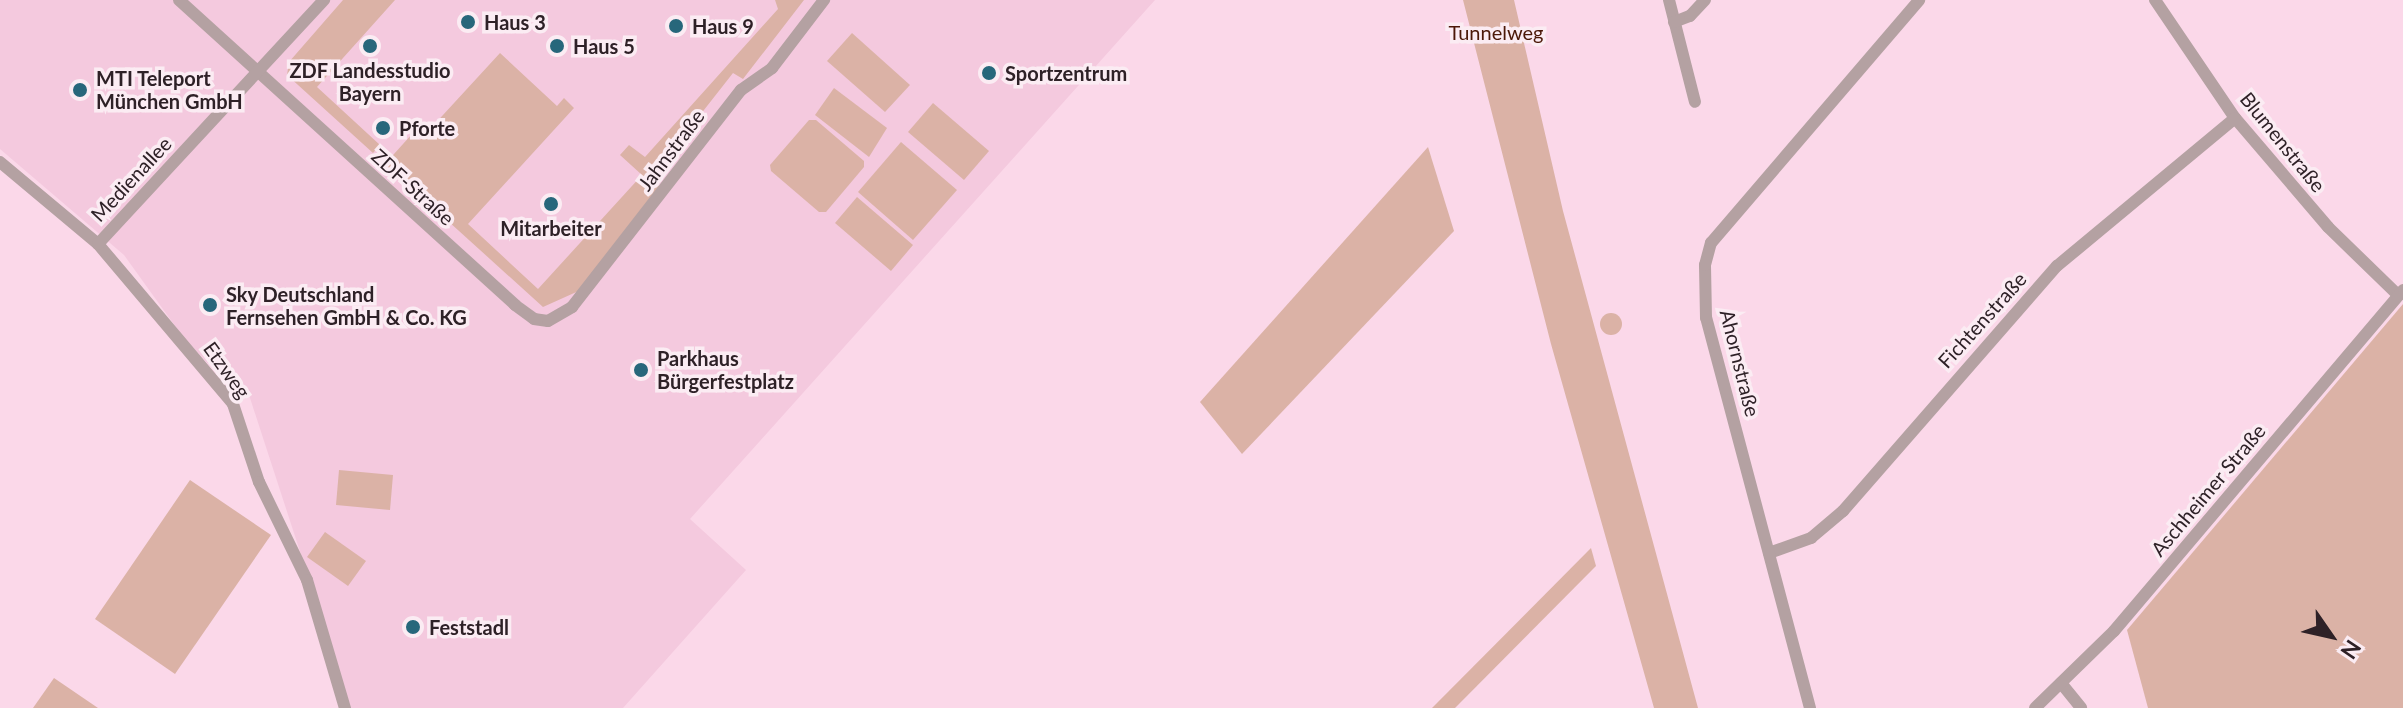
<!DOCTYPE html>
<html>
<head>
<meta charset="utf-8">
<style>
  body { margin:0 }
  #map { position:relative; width:2403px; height:708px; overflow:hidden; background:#fbd8e9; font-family:Lato,sans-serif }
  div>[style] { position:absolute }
  .built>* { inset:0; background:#f4c9de }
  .green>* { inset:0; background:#dbb2a6 }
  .round { border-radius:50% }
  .street>* { height:12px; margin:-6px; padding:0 6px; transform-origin:6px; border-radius:6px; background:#b4a1a2 }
  .dots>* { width:22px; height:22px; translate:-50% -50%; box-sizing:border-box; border:4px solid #fbecf3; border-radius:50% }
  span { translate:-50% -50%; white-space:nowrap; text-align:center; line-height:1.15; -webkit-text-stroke:7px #fbecf3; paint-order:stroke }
  .poi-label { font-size:20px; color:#2e2127; font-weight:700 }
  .left { translate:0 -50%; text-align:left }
  .park-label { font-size:20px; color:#4b1808 }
  .street-label { font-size:20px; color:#2e2127 }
  .north { position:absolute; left:2291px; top:596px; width:80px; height:80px; -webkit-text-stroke:6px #fbecf3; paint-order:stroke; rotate:124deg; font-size:22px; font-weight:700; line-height:32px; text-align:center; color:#2e2127 }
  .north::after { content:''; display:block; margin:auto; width:28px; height:36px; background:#2e2127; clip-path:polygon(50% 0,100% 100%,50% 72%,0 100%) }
</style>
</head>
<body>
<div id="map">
  <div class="built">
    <div style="clip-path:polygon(0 0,1155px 0,690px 519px,746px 570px,623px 708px,351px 708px,249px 395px,211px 367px,183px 337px,124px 255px,0 149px)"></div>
  </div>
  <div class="green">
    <div style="clip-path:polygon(343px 0,395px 0,317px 87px,380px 145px,373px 153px,287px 75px,289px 62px)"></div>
    <div style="clip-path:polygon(775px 0,804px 0,743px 79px,733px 73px,649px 180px,661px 187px,583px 289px,543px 307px,385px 164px,412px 134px,420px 140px,500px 53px,557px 106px,564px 98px,574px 108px,468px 224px,538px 289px,642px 175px,620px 155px,629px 145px,645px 157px,778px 9px)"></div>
    <div style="clip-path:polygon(1463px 0,1514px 0,1563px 211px,1698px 708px,1654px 708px,1551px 344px)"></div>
    <div style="clip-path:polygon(852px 33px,910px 85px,885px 112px,827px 61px)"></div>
    <div style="clip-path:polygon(834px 88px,887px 128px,869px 157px,815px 115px)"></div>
    <div style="clip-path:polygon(933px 103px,989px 151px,964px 180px,908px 132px)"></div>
    <div style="clip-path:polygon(809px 120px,816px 120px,864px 161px,864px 167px,826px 212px,819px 212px,771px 171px,770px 165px)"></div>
    <div style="clip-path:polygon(901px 142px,957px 190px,913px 240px,858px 192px)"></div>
    <div style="clip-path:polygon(1428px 147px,1454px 231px,1242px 454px,1200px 402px)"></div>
    <div style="clip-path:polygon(857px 197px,913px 245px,891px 271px,835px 223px)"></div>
    <div style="clip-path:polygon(2403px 304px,2403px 708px,2148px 708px,2127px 630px)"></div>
    <div class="round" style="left:1600px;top:313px;width:22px;height:22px"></div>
    <div style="clip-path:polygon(339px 470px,393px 475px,390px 510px,336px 505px)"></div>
    <div style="clip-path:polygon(190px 480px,271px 535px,175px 674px,95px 619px)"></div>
    <div style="clip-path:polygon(325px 532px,366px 561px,348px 586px,307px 557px)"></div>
    <div style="clip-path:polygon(1591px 548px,1596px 566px,1455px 708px,1432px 708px)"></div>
    <div style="clip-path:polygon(54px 678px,98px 708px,33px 708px)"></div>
  </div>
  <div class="street">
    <div style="left:179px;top:0;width:454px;rotate:42.2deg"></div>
    <div style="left:515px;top:305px;width:24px;rotate:36deg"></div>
    <div style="left:534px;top:319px;width:14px;rotate:8deg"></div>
    <div style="left:548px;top:321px;width:28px;rotate:-30deg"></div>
    <div style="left:572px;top:307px;width:275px;rotate:-52.1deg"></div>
    <div style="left:741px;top:90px;width:38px;rotate:-35deg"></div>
    <div style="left:772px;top:68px;width:86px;rotate:-52.6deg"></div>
    <div style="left:1669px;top:0;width:105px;rotate:75.7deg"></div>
    <div style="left:2155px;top:0;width:143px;rotate:55.9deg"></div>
    <div style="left:2235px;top:118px;width:143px;rotate:49.5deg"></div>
    <div style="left:2328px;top:227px;width:98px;rotate:44.2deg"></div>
    <div style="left:1674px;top:22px;width:17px;rotate:-21deg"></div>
    <div style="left:1690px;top:16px;width:22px;rotate:-47deg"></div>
    <div style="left:0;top:162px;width:128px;rotate:39.9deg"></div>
    <div style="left:98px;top:244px;width:209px;rotate:49.8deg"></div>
    <div style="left:233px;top:404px;width:82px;rotate:71.6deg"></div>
    <div style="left:259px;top:482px;width:109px;rotate:63.9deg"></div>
    <div style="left:307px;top:580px;width:134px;rotate:73.5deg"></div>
    <div style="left:98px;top:244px;width:333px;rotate:-47.2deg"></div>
    <div style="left:1769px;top:553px;width:45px;rotate:-19.7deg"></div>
    <div style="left:1811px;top:538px;width:42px;rotate:-40.2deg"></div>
    <div style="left:1843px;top:511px;width:325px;rotate:-48.9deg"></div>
    <div style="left:2057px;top:266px;width:231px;rotate:-39.7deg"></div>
    <div style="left:2061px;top:683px;width:32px;rotate:51deg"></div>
    <div style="left:1810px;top:708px;width:404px;rotate:-104.9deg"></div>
    <div style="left:1706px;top:318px;width:53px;rotate:-91.1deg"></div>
    <div style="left:1705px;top:265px;width:23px;rotate:-75deg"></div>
    <div style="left:1711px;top:243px;width:320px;rotate:-49.4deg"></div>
    <div style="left:2035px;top:708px;width:110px;rotate:-44.3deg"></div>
    <div style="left:2114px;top:631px;width:447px;rotate:-49.7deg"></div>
  </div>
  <div class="dots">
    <div style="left:468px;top:22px;background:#27677b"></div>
    <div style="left:676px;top:26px;background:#27677b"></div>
    <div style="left:370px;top:46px;background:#27677b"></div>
    <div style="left:557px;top:46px;background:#27677b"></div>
    <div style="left:989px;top:73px;background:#27677b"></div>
    <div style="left:80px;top:90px;background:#27677b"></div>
    <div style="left:383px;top:128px;background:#27677b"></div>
    <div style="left:551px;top:204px;background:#27677b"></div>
    <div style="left:210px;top:305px;background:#27677b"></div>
    <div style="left:641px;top:370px;background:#27677b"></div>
    <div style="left:413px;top:627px;background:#27677b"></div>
  </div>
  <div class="poi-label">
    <span class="left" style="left:484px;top:22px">Haus 3</span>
    <span class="left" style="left:692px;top:26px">Haus 9</span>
    <span class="left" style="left:573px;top:46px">Haus 5</span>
    <span style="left:370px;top:82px">ZDF Landesstudio<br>Bayern</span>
    <span class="left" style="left:1005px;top:73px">Sportzentrum</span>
    <span class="left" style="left:96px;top:90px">MTI Teleport<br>München GmbH</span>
    <span class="left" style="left:399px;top:128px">Pforte</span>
    <span style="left:551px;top:228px">Mitarbeiter</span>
    <span class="left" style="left:226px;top:306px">Sky Deutschland<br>Fernsehen GmbH &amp; Co. KG</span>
    <span class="left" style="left:657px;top:370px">Parkhaus<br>Bürgerfestplatz</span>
    <span class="left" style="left:429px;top:627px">Feststadl</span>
  </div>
  <div class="park-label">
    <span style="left:1496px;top:32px">Tunnelweg</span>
  </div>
  <div class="street-label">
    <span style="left:2283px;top:142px;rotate:51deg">Blumenstraße</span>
    <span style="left:671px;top:150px;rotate:-53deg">Jahnstraße</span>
    <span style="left:131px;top:179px;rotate:-47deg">Medienallee</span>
    <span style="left:413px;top:187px;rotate:42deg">ZDF-Straße</span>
    <span style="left:1982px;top:320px;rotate:-48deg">Fichtenstraße</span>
    <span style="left:1740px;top:363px;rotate:76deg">Ahornstraße</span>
    <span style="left:227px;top:370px;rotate:54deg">Etzweg</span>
    <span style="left:2208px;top:490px;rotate:-50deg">Aschheimer Straße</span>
  </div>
  <div class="north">N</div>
</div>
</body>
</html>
